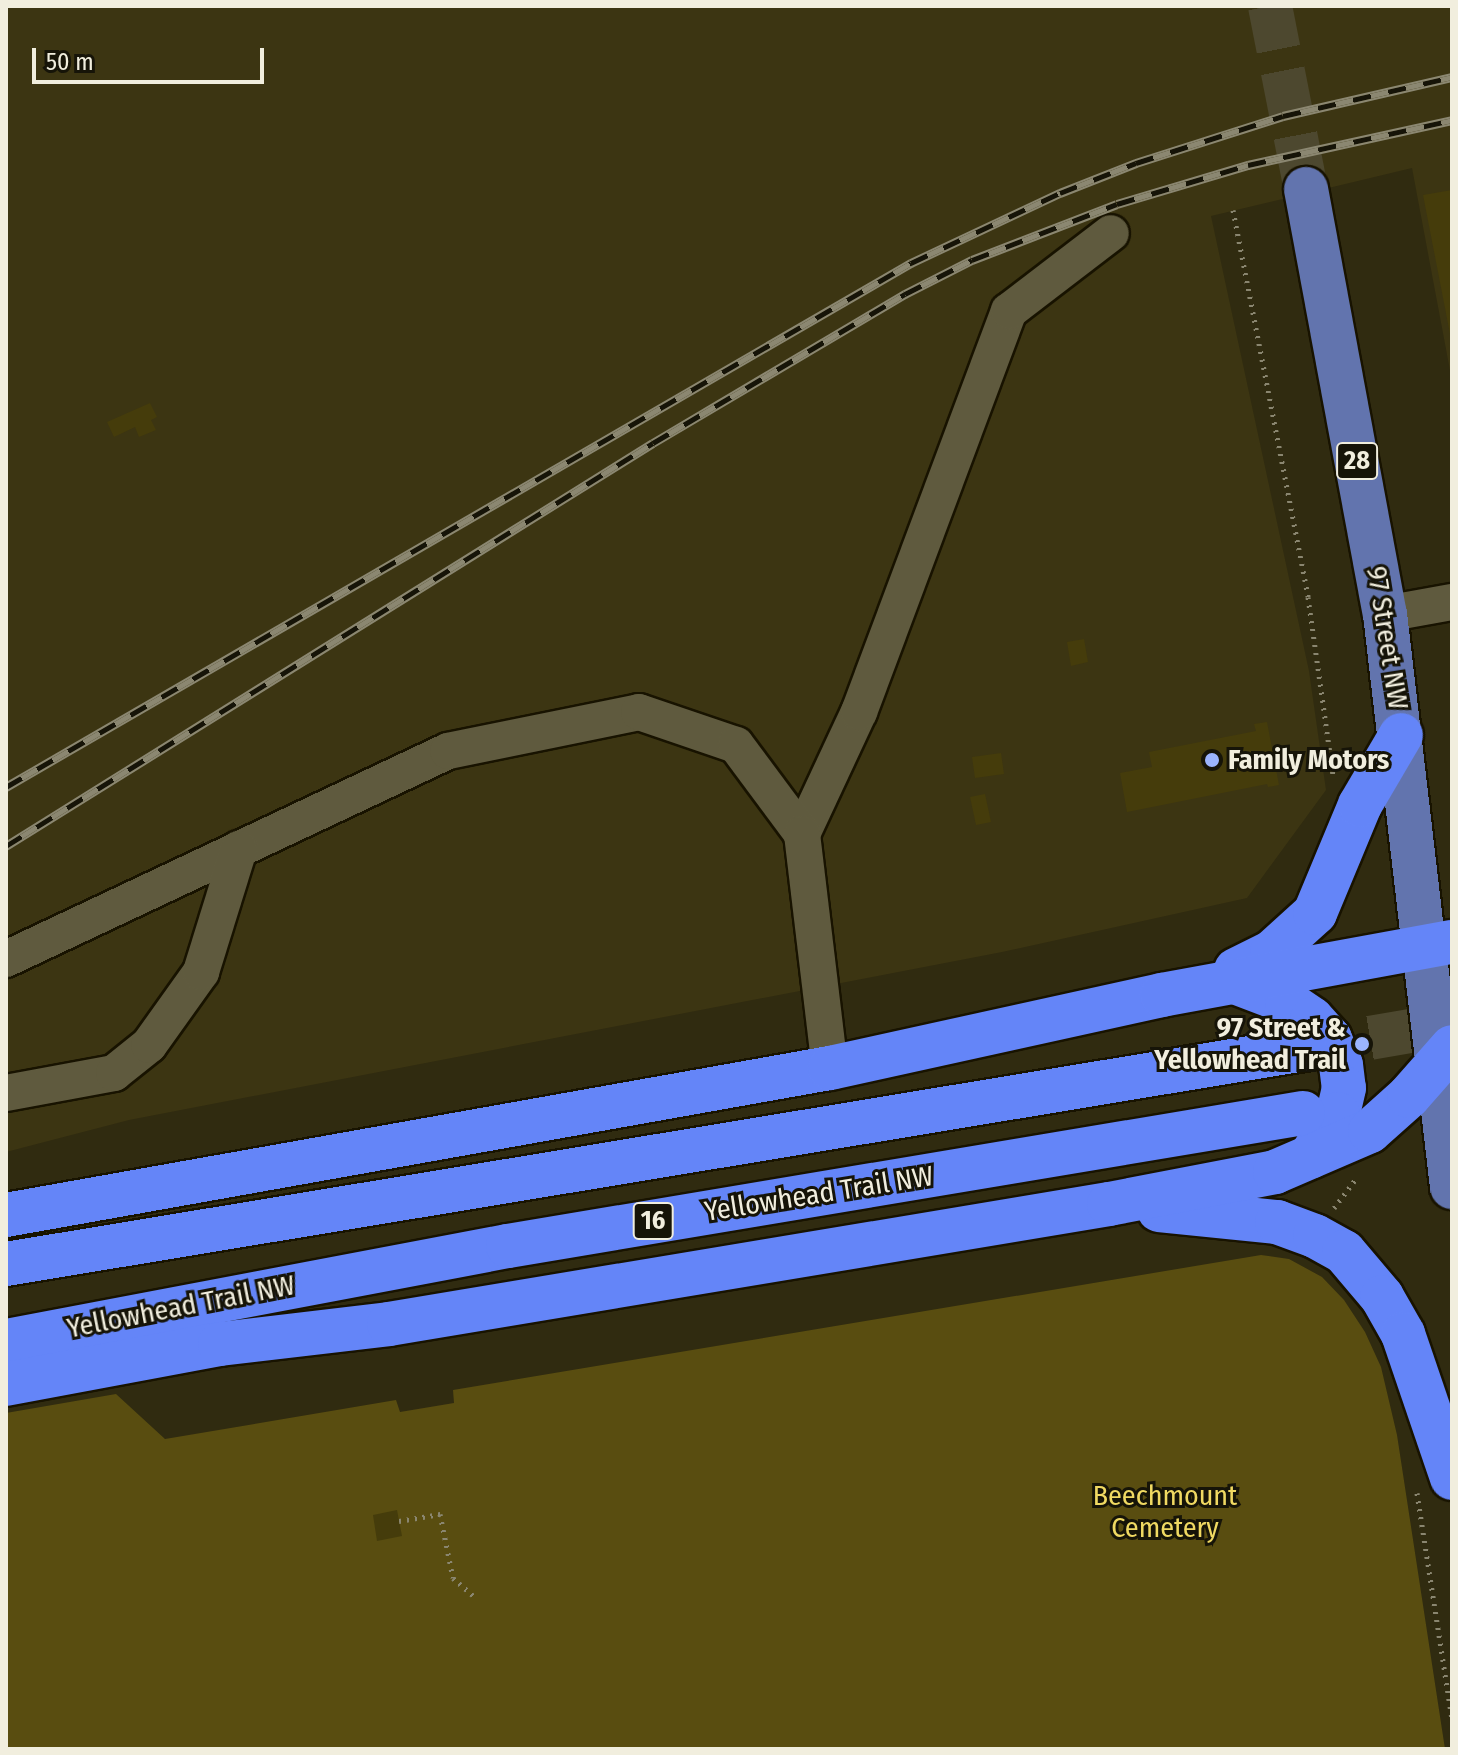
<!DOCTYPE html>
<html>
<head>
<meta charset="utf-8">
<style>
  body { margin:0 }
  #map { position:relative; width:1458px; height:1755px; overflow:hidden; background:#302b10; font-family:"Fira Sans Condensed",sans-serif }
  div>[style] { position:absolute }
  .built>* { inset:0; background:#3c3512 }
  .green>* { inset:0; background:#594d10 }
  .building>* { inset:0; background:#453c0b }
  .major-tunnel>* { height:44px; margin-top:-22px; transform-origin:0; background:repeating-linear-gradient(90deg,#4d482f 0 44px,transparent 0 66px) }
  .highway-tunnel>* { height:44px; margin-top:-22px; transform-origin:0; background:repeating-linear-gradient(90deg,#4d482f 0 44px,transparent 0 66px) }
  .path>* { height:5px; margin-top:-2.5px; transform-origin:0; background:repeating-linear-gradient(90deg,#8a8670 0 2px,transparent 0 8px) }
  .roads { filter:drop-shadow(2px 0 #181300) drop-shadow(-2px 0 #181300) drop-shadow(0 2px #181300) drop-shadow(0 -2px #181300) }
  .minor>* { height:36px; margin:-18px; padding:0 18px; transform-origin:18px; border-radius:18px; background:#5f5a3e }
  .major>* { height:44px; margin:-22px; padding:0 22px; transform-origin:22px; border-radius:22px; background:#6274ae }
  .highway>* { height:44px; margin:-22px; padding:0 22px; transform-origin:22px; border-radius:22px; background:#6485f8 }
  .rail>* { height:9px; margin-top:-4.5px; transform-origin:0; background:repeating-linear-gradient(90deg,#161408 0 18px,#8b8771 0 36px); box-sizing:border-box; border-block:2px solid #8b8771 }
  .dots>* { width:22px; height:22px; translate:-50% -50%; box-sizing:border-box; border:4px solid #161408; border-radius:50% }
  span { translate:-50% -50%; white-space:nowrap; text-align:center; line-height:1.15; -webkit-text-stroke:6px #161408; paint-order:stroke }
  .shield-label span { padding:2px 6px; background:#161408; border:2px solid; border-radius:6px; -webkit-text-stroke-width:0 }
  .shield-label { font-size:26px; color:#f1eede; font-weight:700 }
  .street-label { font-size:28px; color:#f1eede }
  .poi-label { font-size:28px; color:#f1eede; font-weight:700 }
  .left { translate:0 -50%; text-align:left }
  .right { translate:-100% -50%; text-align:right }
  .park-label { font-size:28px; color:#f0d962 }
  .frame { position:absolute; inset:0; border:8px solid #f1eede; pointer-events:none }
  .scale { position:absolute; left:32px; top:48px; width:232px; height:36px; box-sizing:border-box; border:4px solid #f1eede; border-top:0; padding-left:10px; font-size:24px; line-height:28px; white-space:nowrap; color:#f1eede; -webkit-text-stroke:6px #161408; paint-order:stroke }
</style>
</head>
<body>
<div id="map">
  <div class="built">
    <div style="clip-path:polygon(6px 6px,1452px 6px,1452px 381px,1412px 168px,1211px 216px,1309px 671px,1326px 790px,1247px 898px,1002px 952px,129px 1120px,6px 1152px)"></div>
  </div>
  <div class="green">
    <div style="clip-path:polygon(1261px 1255px,1289px 1259px,1322px 1277px,1344px 1300px,1365px 1332px,1381px 1367px,1397px 1435px,1445px 1749px,6px 1749px,6px 1413px,116px 1394px,165px 1439px,396px 1400px,400px 1412px,454px 1403px,453px 1390px)"></div>
  </div>
  <div class="building">
    <div style="clip-path:polygon(1452px 190px,1452px 339px,1451px 339px,1423px 195px)"></div>
    <div style="clip-path:polygon(150px 403px,157px 417px,151px 420px,156px 430px,139px 437px,135px 427px,114px 437px,107px 422px)"></div>
    <div style="clip-path:polygon(1084px 639px,1088px 662px,1071px 666px,1067px 642px)"></div>
    <div style="clip-path:polygon(1267px 722px,1279px 785px,1268px 787px,1267px 784px,1127px 812px,1120px 773px,1152px 767px,1149px 752px,1256px 731px,1254px 724px)"></div>
    <div style="clip-path:polygon(1001px 753px,1004px 774px,975px 778px,972px 757px)"></div>
    <div style="clip-path:polygon(985px 794px,991px 822px,976px 825px,970px 797px)"></div>
    <div style="clip-path:polygon(397px 1510px,402px 1536px,377px 1541px,373px 1515px)"></div>
  </div>
  <div class="major-tunnel">
    <div style="left:1270px;top:6px;width:187px;rotate:78.9deg"></div>
  </div>
  <div class="highway-tunnel">
    <div style="left:1305px;top:1049px;width:149px;rotate:-9.7deg"></div>
  </div>
  <div class="path">
    <div style="left:1233px;top:210px;width:394px;rotate:79deg"></div>
    <div style="left:1308px;top:597px;width:181px;rotate:82deg"></div>
    <div style="left:1334px;top:1208px;width:39px;rotate:-53deg"></div>
    <div style="left:1417px;top:1493px;width:228px;rotate:81.2deg"></div>
    <div style="left:399px;top:1521px;width:42px;rotate:-9.7deg"></div>
    <div style="left:440px;top:1514px;width:65px;rotate:78.5deg"></div>
    <div style="left:453px;top:1578px;width:29px;rotate:41deg"></div>
  </div>
  <div class="roads">
    <div class="minor">
      <div style="left:1385px;top:614px;width:68px;rotate:-10.2deg"></div>
      <div style="left:802px;top:834px;width:135px;rotate:-65deg"></div>
      <div style="left:859px;top:712px;width:428px;rotate:-69.5deg"></div>
      <div style="left:1009px;top:311px;width:128px;rotate:-37.4deg"></div>
      <div style="left:6px;top:959px;width:488px;rotate:-25.2deg"></div>
      <div style="left:448px;top:751px;width:195px;rotate:-11.5deg"></div>
      <div style="left:639px;top:712px;width:102px;rotate:18.8deg"></div>
      <div style="left:736px;top:745px;width:111px;rotate:53.4deg"></div>
      <div style="left:802px;top:834px;width:236px;rotate:83.2deg"></div>
      <div style="left:6px;top:1093px;width:110px;rotate:-10.5deg"></div>
      <div style="left:114px;top:1073px;width:45px;rotate:-38.7deg"></div>
      <div style="left:149px;top:1045px;width:90px;rotate:-54.5deg"></div>
      <div style="left:201px;top:972px;width:129px;rotate:-72.8deg"></div>
    </div>
    <div class="major">
      <div style="left:1306px;top:189px;width:432px;rotate:79.5deg"></div>
      <div style="left:1385px;top:614px;width:577px;rotate:83.33deg"></div>
    </div>
    <div class="highway">
      <div style="left:1236px;top:970px;width:40px;rotate:-26.6deg"></div>
      <div style="left:1272px;top:952px;width:58px;rotate:-42.2deg"></div>
      <div style="left:1315px;top:913px;width:117px;rotate:-67.4deg"></div>
      <div style="left:1360px;top:805px;width:81px;rotate:-59.6deg"></div>
      <div style="left:1232px;top:981px;width:59px;rotate:20.9deg"></div>
      <div style="left:1287px;top:1002px;width:30px;rotate:34deg"></div>
      <div style="left:1312px;top:1019px;width:27px;rotate:48deg"></div>
      <div style="left:1330px;top:1039px;width:28px;rotate:67deg"></div>
      <div style="left:1341px;top:1065px;width:23px;rotate:83deg"></div>
      <div style="left:1344px;top:1088px;width:27px;rotate:103deg"></div>
      <div style="left:1338px;top:1114px;width:51px;rotate:123.1deg"></div>
      <div style="left:1159px;top:1210px;width:119px;rotate:5.8deg"></div>
      <div style="left:1277px;top:1222px;width:40px;rotate:20.2deg"></div>
      <div style="left:1315px;top:1236px;width:33px;rotate:29deg"></div>
      <div style="left:1344px;top:1252px;width:59px;rotate:49.8deg"></div>
      <div style="left:1382px;top:1297px;width:43px;rotate:60.4deg"></div>
      <div style="left:1403px;top:1334px;width:152px;rotate:71.2deg"></div>
      <div style="left:6px;top:1215px;width:837px;rotate:-10.12deg"></div>
      <div style="left:830px;top:1068px;width:340px;rotate:-12.4deg"></div>
      <div style="left:1162px;top:995px;width:295px;rotate:-10.4deg"></div>
      <div style="left:6px;top:1264px;width:1317px;rotate:-9.4deg"></div>
      <div style="left:6px;top:1341px;width:511px;rotate:-10.72deg"></div>
      <div style="left:508px;top:1246px;width:806px;rotate:-9.5deg"></div>
      <div style="left:6px;top:1384px;width:218px;rotate:-10.6deg"></div>
      <div style="left:220px;top:1344px;width:170px;rotate:-6.7deg"></div>
      <div style="left:389px;top:1324px;width:730px;rotate:-9.46deg"></div>
      <div style="left:1109px;top:1204px;width:169px;rotate:-10.9deg"></div>
      <div style="left:1275px;top:1172px;width:103px;rotate:-23.3deg"></div>
      <div style="left:1370px;top:1131px;width:52px;rotate:-41.9deg"></div>
      <div style="left:1409px;top:1096px;width:65px;rotate:-48.7deg"></div>
    </div>
  </div>
  <div class="rail">
    <div style="left:6px;top:787px;width:1046px;rotate:-30.07deg"></div>
    <div style="left:911px;top:263px;width:165px;rotate:-25.2deg"></div>
    <div style="left:1060px;top:193px;width:82px;rotate:-21.5deg"></div>
    <div style="left:1136px;top:163px;width:154px;rotate:-17.7deg"></div>
    <div style="left:1283px;top:116px;width:173px;rotate:-13deg"></div>
    <div style="left:6px;top:846px;width:762px;rotate:-31.92deg"></div>
    <div style="left:653px;top:443px;width:293px;rotate:-30.6deg"></div>
    <div style="left:905px;top:294px;width:75px;rotate:-26.9deg"></div>
    <div style="left:972px;top:260px;width:155px;rotate:-21.1deg"></div>
    <div style="left:1117px;top:204px;width:137px;rotate:-16.6deg"></div>
    <div style="left:1248px;top:165px;width:209px;rotate:-12.4deg"></div>
  </div>
  <div class="dots">
    <div style="left:1212px;top:760px;background:#9bb4fd"></div>
    <div style="left:1362px;top:1044px;background:#9bb4fd"></div>
  </div>
  <div class="shield-label">
    <span style="left:1357px;top:461px">28</span>
    <span style="left:653px;top:1221px">16</span>
  </div>
  <div class="street-label">
    <span style="left:1387px;top:638px;rotate:81deg">97 Street NW</span>
    <span style="left:819px;top:1194px;rotate:-9deg">Yellowhead Trail NW</span>
    <span style="left:181px;top:1307px;rotate:-11deg">Yellowhead Trail NW</span>
  </div>
  <div class="poi-label">
    <span class="left" style="left:1228px;top:760px">Family Motors</span>
    <span class="right" style="left:1346px;top:1044px">97 Street &amp;<br>Yellowhead Trail</span>
  </div>
  <div class="park-label">
    <span style="left:1165px;top:1512px">Beechmount<br>Cemetery</span>
  </div>
  <div class="frame"></div>
  <div class="scale">50 m</div>
</div>
</body>
</html>
